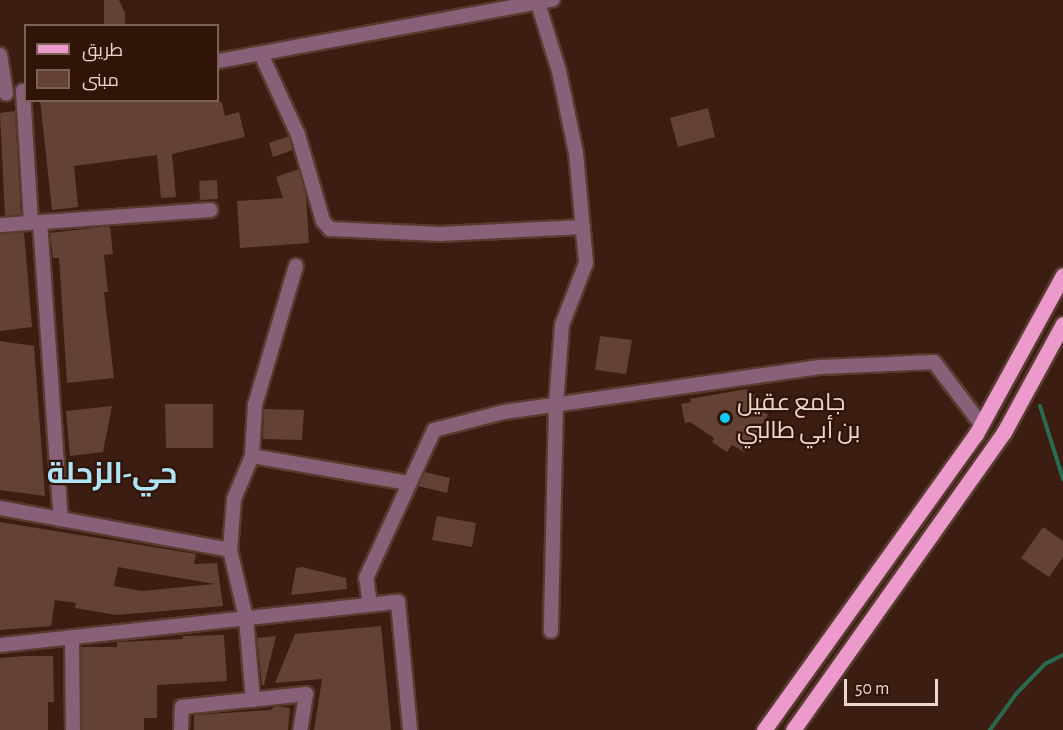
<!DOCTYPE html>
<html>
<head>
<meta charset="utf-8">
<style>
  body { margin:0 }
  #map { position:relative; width:1063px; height:730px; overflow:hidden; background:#3b1d11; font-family:"Alegreya Sans",Cairo,sans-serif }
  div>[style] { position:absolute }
  .stream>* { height:4px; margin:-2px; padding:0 2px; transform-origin:2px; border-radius:2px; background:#296b50 }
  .building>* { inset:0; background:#634235 }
  .roads { filter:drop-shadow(2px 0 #573b2f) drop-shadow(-2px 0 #573b2f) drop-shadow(0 2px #573b2f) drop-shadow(0 -2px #573b2f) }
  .minor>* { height:14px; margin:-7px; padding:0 7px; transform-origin:7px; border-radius:7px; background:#886178 }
  .major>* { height:15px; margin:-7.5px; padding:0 7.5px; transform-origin:7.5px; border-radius:7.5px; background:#eb9acb }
  .dots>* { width:16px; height:16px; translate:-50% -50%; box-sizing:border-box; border:3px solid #301407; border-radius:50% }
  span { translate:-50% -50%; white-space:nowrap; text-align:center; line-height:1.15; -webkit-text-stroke:4.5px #301407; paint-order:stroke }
  .poi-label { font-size:24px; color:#ecd7cf }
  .left { translate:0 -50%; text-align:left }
  .district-label { font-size:30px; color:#afe3f7; font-weight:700 }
  .legend { position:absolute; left:24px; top:24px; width:195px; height:78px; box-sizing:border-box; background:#301407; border:2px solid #7b6257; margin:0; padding:8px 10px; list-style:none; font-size:18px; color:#ecd7cf }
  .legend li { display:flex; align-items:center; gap:12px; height:30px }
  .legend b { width:30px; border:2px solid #7b6257 }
  .scale { position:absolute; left:844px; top:679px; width:94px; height:27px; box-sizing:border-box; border:3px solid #ecd7cf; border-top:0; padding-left:8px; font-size:18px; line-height:21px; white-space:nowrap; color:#ecd7cf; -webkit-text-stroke:4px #301407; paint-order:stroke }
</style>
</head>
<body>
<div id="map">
  <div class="stream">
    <div style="left:1040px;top:406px;width:77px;rotate:72.5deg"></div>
    <div style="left:990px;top:730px;width:44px;rotate:-54.2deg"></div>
    <div style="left:1016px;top:694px;width:42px;rotate:-46deg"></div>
    <div style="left:1045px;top:664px;width:20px;rotate:-27deg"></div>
  </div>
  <div class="building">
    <div style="clip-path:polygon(104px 0,119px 0,125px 13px,125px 26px,104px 26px)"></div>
    <div style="clip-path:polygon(40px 100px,217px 100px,222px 103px,225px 116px,239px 112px,245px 137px,172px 154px,176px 197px,161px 198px,157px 155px,74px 166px,78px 207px,52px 210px)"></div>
    <div style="clip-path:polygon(708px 108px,715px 137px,678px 147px,670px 118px)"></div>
    <div style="clip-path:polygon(15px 111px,21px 214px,5px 216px,0 113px)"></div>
    <div style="clip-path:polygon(289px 136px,293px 150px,273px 157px,269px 143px)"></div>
    <div style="clip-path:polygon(299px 169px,306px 195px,309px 243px,240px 248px,237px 201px,283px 198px,276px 177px)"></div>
    <div style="clip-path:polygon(217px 180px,218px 199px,200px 200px,199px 181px)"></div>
    <div style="clip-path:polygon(110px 226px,113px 254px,104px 255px,108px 292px,104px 292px,114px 378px,67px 383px,59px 258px,53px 258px,50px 233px)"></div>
    <div style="clip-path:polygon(24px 232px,32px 327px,0 331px,0 234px)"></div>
    <div style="clip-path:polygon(600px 336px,632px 340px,626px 374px,595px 370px)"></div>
    <div style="clip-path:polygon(0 341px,34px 346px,45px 496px,0 490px)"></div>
    <div style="clip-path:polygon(746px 389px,762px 400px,757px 408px,768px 415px,744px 452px,732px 445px,727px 452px,712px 442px,714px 438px,690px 422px,685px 423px,681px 404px,691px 402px,690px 399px)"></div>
    <div style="clip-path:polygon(165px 404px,213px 404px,213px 448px,166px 448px)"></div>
    <div style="clip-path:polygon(112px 406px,103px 452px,70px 456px,66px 411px)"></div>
    <div style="clip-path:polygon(264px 409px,304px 410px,302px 440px,263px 439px)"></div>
    <div style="clip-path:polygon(425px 472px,450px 478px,447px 493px,418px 486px)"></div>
    <div style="clip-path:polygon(437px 516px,476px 523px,472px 547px,432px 540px)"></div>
    <div style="clip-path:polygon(evenodd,0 522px,196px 554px,194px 564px,217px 563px,223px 606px,116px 615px,75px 608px,76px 603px,55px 600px,51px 626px,0 630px,0 522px,118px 567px,145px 572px,215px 584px,142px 591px,114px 586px,118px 567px)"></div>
    <div style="clip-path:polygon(1043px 527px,1063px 541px,1063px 557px,1049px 577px,1021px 558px)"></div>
    <div style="clip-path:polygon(302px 567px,346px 578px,347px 589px,291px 595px,296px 568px)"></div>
    <div style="clip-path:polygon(381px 626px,391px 730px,314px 730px,322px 679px,275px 683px,295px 634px)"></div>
    <div style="clip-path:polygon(224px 635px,227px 681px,157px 685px,157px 718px,144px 718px,144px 730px,82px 730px,81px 647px,117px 647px,117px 642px,183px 639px,183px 636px)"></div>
    <div style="clip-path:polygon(276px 636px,264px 685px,262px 685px,257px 638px)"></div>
    <div style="clip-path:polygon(26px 656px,53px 656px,54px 702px,48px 702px,48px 730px,0 730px,0 658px)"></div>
    <div style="clip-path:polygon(275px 706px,290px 708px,288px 730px,194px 730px,194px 715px,271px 710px)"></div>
  </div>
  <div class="roads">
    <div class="minor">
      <div style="left:537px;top:0;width:74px;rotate:72.8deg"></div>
      <div style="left:559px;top:71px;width:84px;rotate:78.3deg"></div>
      <div style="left:576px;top:153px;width:110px;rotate:84.8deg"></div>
      <div style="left:586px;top:263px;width:66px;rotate:111.2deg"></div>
      <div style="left:562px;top:325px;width:79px;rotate:94.3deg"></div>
      <div style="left:556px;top:404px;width:227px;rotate:91.3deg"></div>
      <div style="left:261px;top:54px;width:89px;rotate:65.4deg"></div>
      <div style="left:298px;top:135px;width:90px;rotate:73.8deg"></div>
      <div style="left:323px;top:221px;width:11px;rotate:49deg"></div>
      <div style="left:330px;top:229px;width:110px;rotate:2.6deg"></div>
      <div style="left:440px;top:234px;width:143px;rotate:-2.8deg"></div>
      <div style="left:0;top:55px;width:39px;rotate:81deg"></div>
      <div style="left:218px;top:61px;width:340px;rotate:-10.4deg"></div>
      <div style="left:23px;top:91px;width:132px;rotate:86.5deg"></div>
      <div style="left:40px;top:222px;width:298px;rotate:86deg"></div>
      <div style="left:0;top:225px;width:211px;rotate:-4.1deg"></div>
      <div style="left:252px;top:456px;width:159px;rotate:9.8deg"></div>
      <div style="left:0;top:508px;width:234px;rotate:10.3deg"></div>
      <div style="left:370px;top:605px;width:27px;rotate:-98deg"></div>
      <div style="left:366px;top:578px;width:163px;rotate:-65.3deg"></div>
      <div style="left:434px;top:430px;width:72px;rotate:-14.4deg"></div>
      <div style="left:504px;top:412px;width:321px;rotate:-8.1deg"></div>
      <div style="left:822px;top:367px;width:112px;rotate:-2.6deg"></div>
      <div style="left:934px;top:362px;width:78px;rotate:52.8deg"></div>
      <div style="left:72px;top:637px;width:93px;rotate:89.4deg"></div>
      <div style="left:0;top:645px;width:400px;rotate:-6.2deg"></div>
      <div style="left:398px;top:602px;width:129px;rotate:84.6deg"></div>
      <div style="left:253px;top:700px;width:82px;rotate:-94.9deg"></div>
      <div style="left:246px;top:618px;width:70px;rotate:-103.2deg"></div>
      <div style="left:230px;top:550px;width:51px;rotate:-85.5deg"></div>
      <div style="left:234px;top:499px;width:47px;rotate:-67.3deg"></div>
      <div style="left:252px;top:456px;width:51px;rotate:-86.6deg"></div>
      <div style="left:255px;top:405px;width:145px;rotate:-73.6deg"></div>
      <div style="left:181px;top:730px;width:23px;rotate:-88deg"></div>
      <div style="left:182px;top:707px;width:125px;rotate:-6deg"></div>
      <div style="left:306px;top:694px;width:36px;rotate:99deg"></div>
    </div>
    <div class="major">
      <div style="left:764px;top:730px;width:364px;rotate:-54.4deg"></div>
      <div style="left:976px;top:434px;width:181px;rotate:-61.3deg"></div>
      <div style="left:793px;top:730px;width:365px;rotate:-54.7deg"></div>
      <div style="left:1004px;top:432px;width:123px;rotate:-61.4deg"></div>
    </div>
  </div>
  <div class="dots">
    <div style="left:725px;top:418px;background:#10cafa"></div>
  </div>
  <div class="poi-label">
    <span class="left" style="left:737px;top:418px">جامع عقيل<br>بن أبي طالبي</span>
  </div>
  <div class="district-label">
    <span style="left:112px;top:474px">حي-الزحلة</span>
  </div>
  <ul class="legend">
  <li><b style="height:8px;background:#eb9acb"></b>طريق</li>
  <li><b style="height:16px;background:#634235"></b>مبنى</li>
  </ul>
  <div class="scale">50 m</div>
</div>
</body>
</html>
